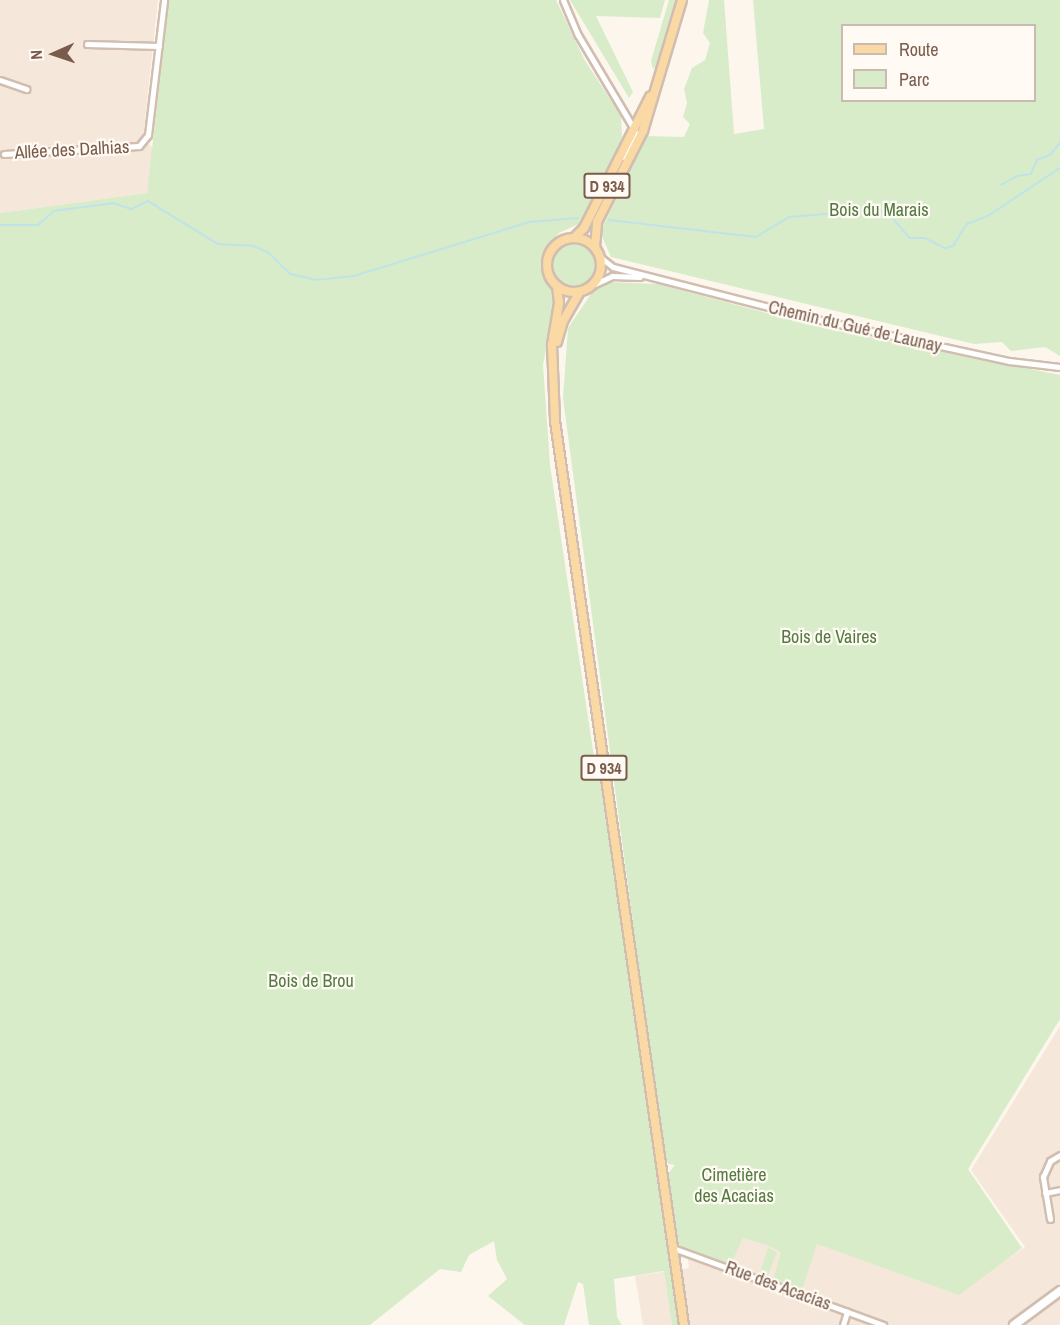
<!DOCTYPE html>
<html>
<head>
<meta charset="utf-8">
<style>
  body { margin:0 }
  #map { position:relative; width:1060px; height:1325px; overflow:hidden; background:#fdf6ec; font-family:"Archivo Narrow",sans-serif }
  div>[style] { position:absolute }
  .residential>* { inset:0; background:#f5e8da }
  .green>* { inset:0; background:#d8ecc9 }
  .round { border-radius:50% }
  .stream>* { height:1.5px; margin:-0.75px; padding:0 0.75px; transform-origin:0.75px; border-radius:0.75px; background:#bfe3e8 }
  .roads { filter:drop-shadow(2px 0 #d1beb0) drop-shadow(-2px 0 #d1beb0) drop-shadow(0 2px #d1beb0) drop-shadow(0 -2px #d1beb0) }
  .minor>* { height:5px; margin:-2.5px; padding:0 2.5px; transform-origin:2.5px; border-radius:2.5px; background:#fff }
  .secondary>* { height:8px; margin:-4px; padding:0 4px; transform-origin:4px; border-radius:4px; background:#fff }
  .primary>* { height:8px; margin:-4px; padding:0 4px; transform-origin:4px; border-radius:4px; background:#fbd9a5 }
  .primary>.ring { margin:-4px; padding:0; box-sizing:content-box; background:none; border:8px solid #fbd9a5; border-radius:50% }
  span { translate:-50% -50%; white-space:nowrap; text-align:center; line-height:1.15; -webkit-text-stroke:4.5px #fffaf3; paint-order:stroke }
  .shield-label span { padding:2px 4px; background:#fffaf3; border:2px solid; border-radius:4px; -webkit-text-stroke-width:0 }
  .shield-label { font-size:16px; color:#7a5c4d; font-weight:700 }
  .street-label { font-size:18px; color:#7a5c4d }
  .park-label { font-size:18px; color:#537a41 }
  .legend { position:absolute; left:841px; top:24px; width:195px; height:78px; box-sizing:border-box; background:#fffaf3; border:2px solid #cabbb1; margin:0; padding:8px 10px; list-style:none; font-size:18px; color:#7a5c4d }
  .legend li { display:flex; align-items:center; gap:12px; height:30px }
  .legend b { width:30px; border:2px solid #cabbb1 }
  .north { position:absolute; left:24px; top:24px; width:60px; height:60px; -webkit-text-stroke:4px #fffaf3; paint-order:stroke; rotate:267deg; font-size:16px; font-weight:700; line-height:24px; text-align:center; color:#7a5c4d }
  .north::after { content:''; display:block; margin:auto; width:21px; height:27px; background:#7a5c4d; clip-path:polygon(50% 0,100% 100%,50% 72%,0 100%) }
</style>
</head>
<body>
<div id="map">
  <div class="residential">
    <div style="clip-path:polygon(0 0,158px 0,143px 139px,153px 148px,147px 193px,0 213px)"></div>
    <div style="clip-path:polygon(1060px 1026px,1060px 1325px,643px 1325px,635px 1276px,689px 1268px,682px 1215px,817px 1243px,958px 1293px,1025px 1247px,971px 1170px)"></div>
  </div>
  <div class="green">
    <div style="clip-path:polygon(169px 0,556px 0,584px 59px,621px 116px,622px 137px,585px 221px,559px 233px,544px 251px,543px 265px,556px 298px,543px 365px,550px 465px,594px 757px,602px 785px,678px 1325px,672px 1325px,664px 1271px,614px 1279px,617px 1317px,622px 1325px,589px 1325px,583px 1284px,578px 1282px,564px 1325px,525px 1325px,488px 1296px,507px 1279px,497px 1260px,494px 1241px,469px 1255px,461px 1272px,440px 1269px,370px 1325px,0 1325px,0 213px,147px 193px)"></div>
    <div style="clip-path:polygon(570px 0,665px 0,660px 18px,596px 16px,633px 92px,629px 98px)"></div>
    <div style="clip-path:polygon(669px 0,679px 0,659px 65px,653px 69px,651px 61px)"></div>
    <div style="clip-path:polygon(evenodd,709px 0,724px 0,734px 134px,764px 129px,753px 0,1060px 0,1060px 356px,1045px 347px,1011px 351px,1002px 342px,974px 344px,611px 257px,600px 232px,647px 136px,684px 137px,690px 124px,683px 117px,687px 103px,684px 89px,692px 68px,705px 60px,710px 43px,703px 33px,709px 0,842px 26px,1034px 26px,1034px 100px,842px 100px,842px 26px)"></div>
    <div class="round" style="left:552px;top:242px;width:46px;height:46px"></div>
    <div style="clip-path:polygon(610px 282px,658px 284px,823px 328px,1060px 375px,1060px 1019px,968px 1169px,1022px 1248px,959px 1295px,817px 1244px,802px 1290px,773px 1280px,781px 1252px,767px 1245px,743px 1238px,730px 1266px,683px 1248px,677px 1242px,667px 1175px,675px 1165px,668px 1164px,662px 1142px,563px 398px,568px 328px,593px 291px)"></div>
    <div style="clip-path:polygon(768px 1248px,777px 1252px,767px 1278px,759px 1275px)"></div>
  </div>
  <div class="stream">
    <div style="left:1001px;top:185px;width:18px;rotate:-29deg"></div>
    <div style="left:1017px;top:176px;width:14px;rotate:-8deg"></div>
    <div style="left:1031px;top:174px;width:15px;rotate:-67deg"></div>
    <div style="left:1037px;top:160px;width:14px;rotate:-21deg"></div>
    <div style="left:1050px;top:155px;width:16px;rotate:-50deg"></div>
    <div style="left:609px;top:220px;width:148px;rotate:6.6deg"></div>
    <div style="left:756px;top:237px;width:39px;rotate:-31deg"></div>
    <div style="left:789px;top:217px;width:85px;rotate:-4.7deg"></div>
    <div style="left:874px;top:210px;width:14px;rotate:8deg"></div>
    <div style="left:888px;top:212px;width:34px;rotate:50deg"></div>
    <div style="left:910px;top:238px;width:15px"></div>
    <div style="left:925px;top:238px;width:22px;rotate:27deg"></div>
    <div style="left:945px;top:248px;width:8px;rotate:-14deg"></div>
    <div style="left:953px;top:246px;width:26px;rotate:-58deg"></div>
    <div style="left:967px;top:224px;width:22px;rotate:-21deg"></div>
    <div style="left:988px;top:216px;width:87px;rotate:-33.7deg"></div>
    <div style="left:0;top:225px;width:38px"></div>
    <div style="left:38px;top:225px;width:21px;rotate:-41deg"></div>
    <div style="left:54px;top:211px;width:60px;rotate:-7.7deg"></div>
    <div style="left:113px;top:203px;width:20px;rotate:18deg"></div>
    <div style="left:132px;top:209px;width:18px;rotate:-27deg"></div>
    <div style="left:148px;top:201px;width:82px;rotate:31.6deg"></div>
    <div style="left:218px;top:244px;width:35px;rotate:3deg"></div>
    <div style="left:253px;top:246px;width:16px;rotate:22deg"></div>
    <div style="left:268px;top:252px;width:32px;rotate:44deg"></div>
    <div style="left:291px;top:274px;width:26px;rotate:13deg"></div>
    <div style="left:316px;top:280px;width:38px;rotate:-6deg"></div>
    <div style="left:354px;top:276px;width:184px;rotate:-17.1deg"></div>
    <div style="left:530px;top:222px;width:48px;rotate:-4.8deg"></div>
  </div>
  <div class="roads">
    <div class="minor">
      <div style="left:563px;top:0;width:38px;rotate:67deg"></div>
      <div style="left:578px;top:35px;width:109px;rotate:59.2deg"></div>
      <div style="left:634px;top:129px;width:6px;rotate:72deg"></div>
      <div style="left:636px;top:135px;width:25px;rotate:117deg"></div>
      <div style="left:87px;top:44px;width:72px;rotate:1.6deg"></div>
      <div style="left:0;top:80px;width:28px;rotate:19deg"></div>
      <div style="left:4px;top:154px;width:135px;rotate:-3.4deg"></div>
      <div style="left:139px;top:146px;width:14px;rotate:-51deg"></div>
      <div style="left:148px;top:135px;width:136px;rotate:-83.2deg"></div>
      <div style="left:600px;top:257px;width:16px;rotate:38deg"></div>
      <div style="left:613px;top:267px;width:210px;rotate:14.4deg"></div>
      <div style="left:816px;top:319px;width:198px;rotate:12.3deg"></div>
      <div style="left:1009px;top:361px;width:51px;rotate:6.7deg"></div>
      <div style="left:595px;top:284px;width:19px;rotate:-25deg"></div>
      <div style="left:612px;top:276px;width:28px;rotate:2deg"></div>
      <div style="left:1045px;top:1193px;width:15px;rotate:-11deg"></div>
      <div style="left:1050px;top:1219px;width:43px;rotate:-99.5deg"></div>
      <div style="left:1043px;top:1177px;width:17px;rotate:-66deg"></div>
      <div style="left:1050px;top:1161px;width:12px;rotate:-31deg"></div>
      <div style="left:673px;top:1248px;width:224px;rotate:20.1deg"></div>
      <div style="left:843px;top:1325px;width:14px;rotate:-73deg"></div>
    </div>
    <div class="secondary">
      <div style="left:1014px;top:1325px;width:57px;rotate:-36.5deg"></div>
    </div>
    <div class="primary">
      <div class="ring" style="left:547px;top:238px;width:46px;height:46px"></div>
      <div style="left:574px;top:238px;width:14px;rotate:-45deg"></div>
      <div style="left:584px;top:228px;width:147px;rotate:-63.3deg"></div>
      <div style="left:595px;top:247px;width:25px;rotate:-85deg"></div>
      <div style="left:597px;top:222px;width:102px;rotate:-63.2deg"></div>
      <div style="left:643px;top:131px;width:137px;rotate:-73.4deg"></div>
      <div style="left:557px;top:286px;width:17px;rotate:83deg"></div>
      <div style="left:559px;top:303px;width:43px;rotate:99.5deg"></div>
      <div style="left:552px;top:345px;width:76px;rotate:87.7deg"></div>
      <div style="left:555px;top:421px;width:913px;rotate:81.88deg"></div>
      <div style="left:557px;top:342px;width:22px;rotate:-74deg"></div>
      <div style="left:563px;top:321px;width:34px;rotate:-60deg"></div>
    </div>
  </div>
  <div class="shield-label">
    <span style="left:607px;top:186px">D 934</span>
    <span style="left:604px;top:768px">D 934</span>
  </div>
  <div class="street-label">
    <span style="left:72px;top:150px;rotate:-3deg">Allée des Dalhias</span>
    <span style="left:855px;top:327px;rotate:13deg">Chemin du Gué de Launay</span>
    <span style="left:778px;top:1286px;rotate:20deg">Rue des Acacias</span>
  </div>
  <div class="park-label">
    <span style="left:879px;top:210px">Bois du Marais</span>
    <span style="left:829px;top:637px">Bois de Vaires</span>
    <span style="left:311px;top:981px">Bois de Brou</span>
    <span style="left:734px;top:1186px">Cimetière<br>des Acacias</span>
  </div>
  <ul class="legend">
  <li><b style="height:8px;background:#fbd9a5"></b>Route</li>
  <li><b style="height:16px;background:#d8ecc9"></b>Parc</li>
  </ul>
  <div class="north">N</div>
</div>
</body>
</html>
